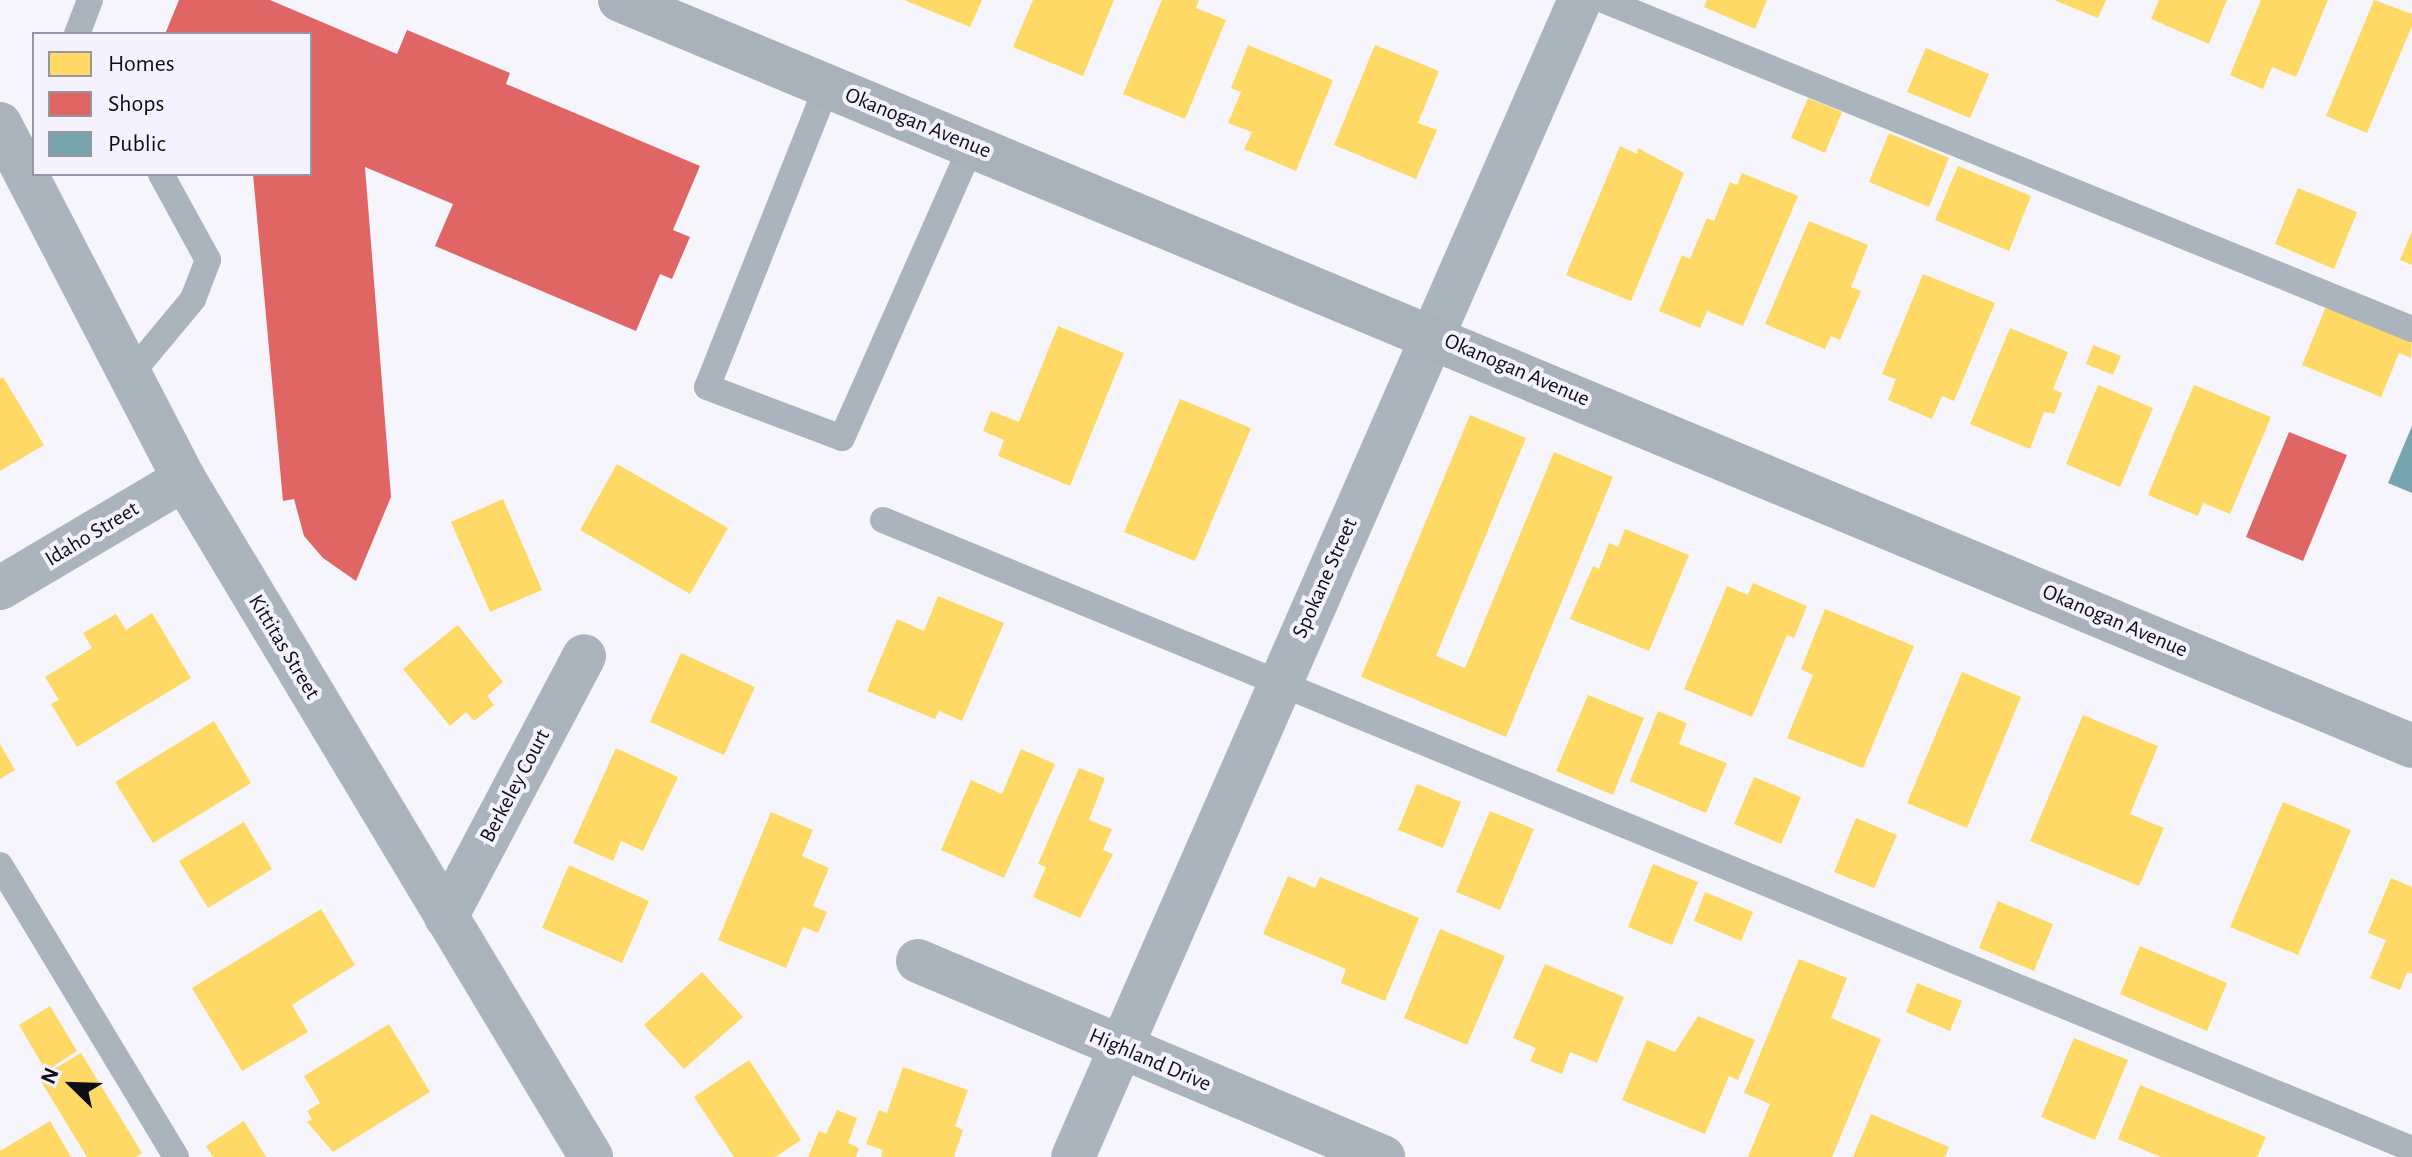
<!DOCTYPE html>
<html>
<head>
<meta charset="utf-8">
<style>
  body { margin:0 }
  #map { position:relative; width:2412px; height:1157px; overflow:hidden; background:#f6f5fb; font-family:"Alegreya Sans",sans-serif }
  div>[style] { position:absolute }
  .homes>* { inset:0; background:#ffd966 }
  .shops>* { inset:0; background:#e06666 }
  .public>* { inset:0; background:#76a5af }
  .lane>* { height:26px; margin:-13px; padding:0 13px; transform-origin:13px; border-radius:13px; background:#aab4bc }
  .street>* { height:44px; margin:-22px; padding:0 22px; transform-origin:22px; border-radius:22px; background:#aab4bc }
  .secondary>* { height:44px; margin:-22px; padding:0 22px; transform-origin:22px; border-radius:22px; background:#a8b2bb }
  span { translate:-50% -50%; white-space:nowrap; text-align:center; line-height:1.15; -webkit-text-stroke:8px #f4f2fe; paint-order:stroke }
  .street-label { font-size:22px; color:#0e0c16 }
  .legend { position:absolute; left:32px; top:32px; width:280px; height:144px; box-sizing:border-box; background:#f4f2fe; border:2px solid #9896a1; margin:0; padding:10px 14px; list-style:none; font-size:24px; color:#0e0c16 }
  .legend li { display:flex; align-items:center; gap:16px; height:40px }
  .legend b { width:40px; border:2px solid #9896a1 }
  .north { position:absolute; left:32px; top:1045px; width:80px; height:80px; -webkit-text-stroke:6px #f4f2fe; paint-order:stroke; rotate:293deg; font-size:22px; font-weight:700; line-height:32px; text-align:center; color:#0e0c16 }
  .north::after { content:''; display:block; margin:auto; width:28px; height:36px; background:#0e0c16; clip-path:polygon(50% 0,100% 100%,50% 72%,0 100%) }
</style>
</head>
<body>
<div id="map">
  <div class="homes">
    <div style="clip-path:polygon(904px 0,982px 0,970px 27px)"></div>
    <div style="clip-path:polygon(1033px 0,1114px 0,1083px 76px,1013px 47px)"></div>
    <div style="clip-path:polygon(1162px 0,1199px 0,1196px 8px,1226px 20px,1185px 119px,1123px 94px)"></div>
    <div style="clip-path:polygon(1707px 0,1767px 0,1755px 29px,1704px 7px)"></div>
    <div style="clip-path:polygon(2054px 0,2106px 0,2098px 18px)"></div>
    <div style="clip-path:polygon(2159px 0,2227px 0,2209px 44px,2151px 19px)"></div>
    <div style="clip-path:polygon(2261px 0,2328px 0,2296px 77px,2272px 67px,2263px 89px,2230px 75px)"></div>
    <div style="clip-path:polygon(2374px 0,2412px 14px,2412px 26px,2367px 133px,2326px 116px)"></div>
    <div style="clip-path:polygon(1248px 45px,1333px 80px,1296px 171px,1244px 149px,1252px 132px,1228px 123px,1241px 92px,1231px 88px)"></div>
    <div style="clip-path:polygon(1375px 45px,1439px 71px,1418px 123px,1437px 130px,1416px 179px,1334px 145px)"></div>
    <div style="clip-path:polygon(1926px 48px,1989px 74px,1970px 118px,1907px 92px)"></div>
    <div style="clip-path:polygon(1808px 98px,1842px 112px,1825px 153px,1791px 138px)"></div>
    <div style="clip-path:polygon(1889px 133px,1949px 158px,1929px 207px,1869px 182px)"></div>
    <div style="clip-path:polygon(1620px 146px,1637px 154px,1638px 148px,1684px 173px,1631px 301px,1566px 275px)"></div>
    <div style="clip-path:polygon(1958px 166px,2031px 196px,2009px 251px,1935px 220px)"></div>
    <div style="clip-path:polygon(1742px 173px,1798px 196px,1743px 326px,1707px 311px,1700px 328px,1659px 311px,1682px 255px,1690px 259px,1707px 218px,1714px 221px,1730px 182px,1737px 185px)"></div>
    <div style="clip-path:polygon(2298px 188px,2357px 212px,2334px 269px,2275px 244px)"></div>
    <div style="clip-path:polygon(1809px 221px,1868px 245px,1851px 287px,1861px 291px,1840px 340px,1831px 336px,1825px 349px,1765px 324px)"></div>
    <div style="clip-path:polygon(2412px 231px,2412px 265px,2400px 260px)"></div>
    <div style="clip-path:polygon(1923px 274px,1995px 303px,1954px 401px,1942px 396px,1932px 419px,1888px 400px,1896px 379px,1882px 374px)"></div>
    <div style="clip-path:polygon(2327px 304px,2412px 339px,2411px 358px,2399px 353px,2381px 397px,2302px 365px)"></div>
    <div style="clip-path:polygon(1058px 326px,1124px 353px,1070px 486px,998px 456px,1004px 440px,983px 431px,991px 411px,1019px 422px)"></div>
    <div style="clip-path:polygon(2010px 328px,2068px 352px,2053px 389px,2062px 393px,2054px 414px,2044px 412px,2030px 449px,1970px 424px)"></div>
    <div style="clip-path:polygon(2093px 345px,2121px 356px,2113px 375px,2086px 364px)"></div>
    <div style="clip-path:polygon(3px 377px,44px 445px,0 471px,0 379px)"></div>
    <div style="clip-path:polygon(2098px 385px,2153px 408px,2120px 487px,2066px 464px)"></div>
    <div style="clip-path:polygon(2194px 385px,2271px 417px,2230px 514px,2203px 503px,2198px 516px,2148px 495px)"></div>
    <div style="clip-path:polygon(1180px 399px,1251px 428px,1195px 561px,1124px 532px)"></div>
    <div style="clip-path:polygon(1470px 415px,1526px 438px,1436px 656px,1465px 668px,1554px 452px,1613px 477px,1506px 737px,1361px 677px)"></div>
    <div style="clip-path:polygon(617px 464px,728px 528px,690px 594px,580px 530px)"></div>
    <div style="clip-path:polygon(503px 499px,542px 590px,490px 612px,451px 522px)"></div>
    <div style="clip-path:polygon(1625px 529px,1689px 555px,1649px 651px,1570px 619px,1593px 566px,1599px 569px,1609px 543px,1618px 547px)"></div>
    <div style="clip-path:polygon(1753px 583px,1807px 606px,1794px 638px,1787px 635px,1752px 717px,1684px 689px,1727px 586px,1748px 595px)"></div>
    <div style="clip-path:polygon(938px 596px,1004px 623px,962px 721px,939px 711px,935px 719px,867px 691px,897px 619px,924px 631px)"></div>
    <div style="clip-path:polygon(1825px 609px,1914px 646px,1863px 768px,1787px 738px,1813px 675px,1801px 669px)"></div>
    <div style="clip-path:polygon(152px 613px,191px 678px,77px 747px,51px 704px,59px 700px,45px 677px,92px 648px,83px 633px,116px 614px,126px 630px)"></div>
    <div style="clip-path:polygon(458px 625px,503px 682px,487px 696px,494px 705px,474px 721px,466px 712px,450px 726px,403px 669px)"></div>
    <div style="clip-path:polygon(681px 653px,755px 687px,724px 755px,650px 722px)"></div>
    <div style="clip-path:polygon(1962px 672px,2021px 697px,1967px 828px,1907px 803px)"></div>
    <div style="clip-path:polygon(1588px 695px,1644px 718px,1613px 795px,1556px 771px)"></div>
    <div style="clip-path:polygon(1658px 711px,1687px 723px,1679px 744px,1727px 763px,1706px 813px,1630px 781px)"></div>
    <div style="clip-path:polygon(2083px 715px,2158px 746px,2130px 814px,2164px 828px,2139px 886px,2030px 841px)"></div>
    <div style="clip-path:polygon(214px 721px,251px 783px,153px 843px,115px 782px)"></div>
    <div style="clip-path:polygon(0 744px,15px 770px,0 779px)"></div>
    <div style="clip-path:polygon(616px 748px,678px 777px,643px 851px,621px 841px,613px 861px,573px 843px)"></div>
    <div style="clip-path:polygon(1021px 749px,1055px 764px,1004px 878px,941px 850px,971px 780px,1002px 794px)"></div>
    <div style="clip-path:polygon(1079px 768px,1105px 778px,1089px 820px,1112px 829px,1103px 850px,1113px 854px,1080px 918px,1033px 897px,1046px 867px,1038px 864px)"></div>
    <div style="clip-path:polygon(1754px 777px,1801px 797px,1781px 844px,1734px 824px)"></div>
    <div style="clip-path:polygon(1417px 784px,1461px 802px,1443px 848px,1398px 830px)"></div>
    <div style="clip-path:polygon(2283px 802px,2351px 830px,2298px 955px,2230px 927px)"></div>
    <div style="clip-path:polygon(1490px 811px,1534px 829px,1500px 910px,1456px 892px)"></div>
    <div style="clip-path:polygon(771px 812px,813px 830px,802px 856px,829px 868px,813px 906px,827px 912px,818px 933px,803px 927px,786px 968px,718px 940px)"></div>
    <div style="clip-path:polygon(1856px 818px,1897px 835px,1874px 888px,1834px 872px)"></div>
    <div style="clip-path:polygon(244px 822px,272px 869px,208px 908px,179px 861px)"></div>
    <div style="clip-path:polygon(1653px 864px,1698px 882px,1672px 945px,1628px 927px)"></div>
    <div style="clip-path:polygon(569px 865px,649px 901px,622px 963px,542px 928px)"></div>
    <div style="clip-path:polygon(1288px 876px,1315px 888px,1320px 877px,1419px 918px,1385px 1001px,1341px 983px,1346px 969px,1263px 934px)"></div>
    <div style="clip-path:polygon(2391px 878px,2412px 887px,2412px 974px,2407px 972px,2400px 990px,2370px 978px,2386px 940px,2368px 933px)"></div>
    <div style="clip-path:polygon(1705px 892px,1753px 912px,1741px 941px,1694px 921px)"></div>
    <div style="clip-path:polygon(1998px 901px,2053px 924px,2034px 971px,1979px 948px)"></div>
    <div style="clip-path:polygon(321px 909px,355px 965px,292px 1005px,308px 1032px,242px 1071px,192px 988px)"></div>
    <div style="clip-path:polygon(1440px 929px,1505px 956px,1467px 1045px,1404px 1018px)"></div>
    <div style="clip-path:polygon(2140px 946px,2227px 983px,2207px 1031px,2120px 994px)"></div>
    <div style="clip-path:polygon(1799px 959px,1847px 978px,1831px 1018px,1881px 1039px,1832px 1157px,1748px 1157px,1770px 1104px,1744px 1093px)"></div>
    <div style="clip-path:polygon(1545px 964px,1624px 997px,1597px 1063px,1570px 1052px,1562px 1074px,1530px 1061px,1536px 1048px,1513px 1038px)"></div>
    <div style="clip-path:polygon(702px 972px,743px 1017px,684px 1069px,644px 1025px)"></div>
    <div style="clip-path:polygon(1917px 983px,1962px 1001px,1950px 1031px,1906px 1012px)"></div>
    <div style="clip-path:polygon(50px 1006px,77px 1051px,46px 1071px,19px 1025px)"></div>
    <div style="clip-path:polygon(1698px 1016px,1755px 1040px,1738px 1080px,1729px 1076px,1705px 1134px,1622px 1100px,1647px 1040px,1675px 1052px)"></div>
    <div style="clip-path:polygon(389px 1024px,430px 1092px,333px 1152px,307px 1122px,312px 1119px,307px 1111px,320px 1103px,304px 1076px)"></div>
    <div style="clip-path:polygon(2074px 1038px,2128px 1060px,2095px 1140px,2041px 1117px)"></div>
    <div style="clip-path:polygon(81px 1053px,142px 1153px,136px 1157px,87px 1157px,39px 1078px)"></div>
    <div style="clip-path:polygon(749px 1060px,801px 1140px,775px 1157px,734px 1157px,694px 1097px)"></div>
    <div style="clip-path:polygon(903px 1067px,968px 1090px,955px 1126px,963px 1130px,954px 1157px,881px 1157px,883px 1150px,866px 1144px,879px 1110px,887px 1113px)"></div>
    <div style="clip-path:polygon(2140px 1085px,2266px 1137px,2257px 1157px,2161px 1157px,2118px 1139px)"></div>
    <div style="clip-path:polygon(837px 1110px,857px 1118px,848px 1143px,859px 1148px,856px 1157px,808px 1157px,819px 1131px,826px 1134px)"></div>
    <div style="clip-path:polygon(1871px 1114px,1949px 1147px,1945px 1157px,1853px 1157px)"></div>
    <div style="clip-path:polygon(50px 1121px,71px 1157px,0 1157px,0 1151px)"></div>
    <div style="clip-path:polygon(244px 1121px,266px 1157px,213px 1157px,206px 1146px)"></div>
  </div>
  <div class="shops">
    <div style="clip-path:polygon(179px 0,270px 0,397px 54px,407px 30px,510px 73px,506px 84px,700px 166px,673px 230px,690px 237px,672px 279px,660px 274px,636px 331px,435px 246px,453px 204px,365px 167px,391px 497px,356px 581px,323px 558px,304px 536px,294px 499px,283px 501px,253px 174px,310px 174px,310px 34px,165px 34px)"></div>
    <div style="clip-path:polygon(2289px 432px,2347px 455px,2303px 561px,2246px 537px)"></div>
  </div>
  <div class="public">
    <div style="clip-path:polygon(2412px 426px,2412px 493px,2388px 483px)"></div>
  </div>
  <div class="lane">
    <div style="left:1603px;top:0;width:873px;rotate:22.13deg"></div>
    <div style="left:77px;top:34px;width:36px;rotate:-69deg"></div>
    <div style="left:827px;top:86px;width:324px;rotate:111.7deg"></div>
    <div style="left:707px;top:387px;width:144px;rotate:20.7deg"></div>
    <div style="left:842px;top:438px;width:321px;rotate:-66.1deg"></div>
    <div style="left:130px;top:375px;width:99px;rotate:-50.3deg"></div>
    <div style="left:193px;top:299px;width:42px;rotate:-69deg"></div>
    <div style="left:208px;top:260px;width:98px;rotate:-118.7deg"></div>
    <div style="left:883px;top:520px;width:1653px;rotate:22.36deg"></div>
    <div style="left:0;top:865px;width:341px;rotate:58.9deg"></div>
  </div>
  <div class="street">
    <div style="left:0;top:124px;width:400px;rotate:62.6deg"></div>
    <div style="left:184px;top:479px;width:791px;rotate:59.02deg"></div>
    <div style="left:0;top:588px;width:214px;rotate:-30.6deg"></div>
    <div style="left:446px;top:917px;width:295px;rotate:-62.1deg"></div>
    <div style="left:918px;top:961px;width:505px;rotate:22.86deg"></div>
    <div style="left:1073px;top:1157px;width:1263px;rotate:-66.34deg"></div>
  </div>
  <div class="secondary">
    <div style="left:620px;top:0;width:1941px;rotate:22.6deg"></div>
  </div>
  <div class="street-label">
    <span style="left:918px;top:123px;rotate:22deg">Okanogan Avenue</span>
    <span style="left:1517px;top:370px;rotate:23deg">Okanogan Avenue</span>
    <span style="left:92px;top:534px;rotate:-31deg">Idaho Street</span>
    <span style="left:1325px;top:578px;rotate:-66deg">Spokane Street</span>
    <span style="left:2115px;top:621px;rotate:23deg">Okanogan Avenue</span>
    <span style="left:284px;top:647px;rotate:59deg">Kittitas Street</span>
    <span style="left:515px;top:786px;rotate:-62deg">Berkeley Court</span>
    <span style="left:1150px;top:1060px;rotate:23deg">Highland Drive</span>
  </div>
  <ul class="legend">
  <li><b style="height:22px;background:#ffd966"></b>Homes</li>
  <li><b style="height:22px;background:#e06666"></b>Shops</li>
  <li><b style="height:22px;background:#76a5af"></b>Public</li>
  </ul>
  <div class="north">N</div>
</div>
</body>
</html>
